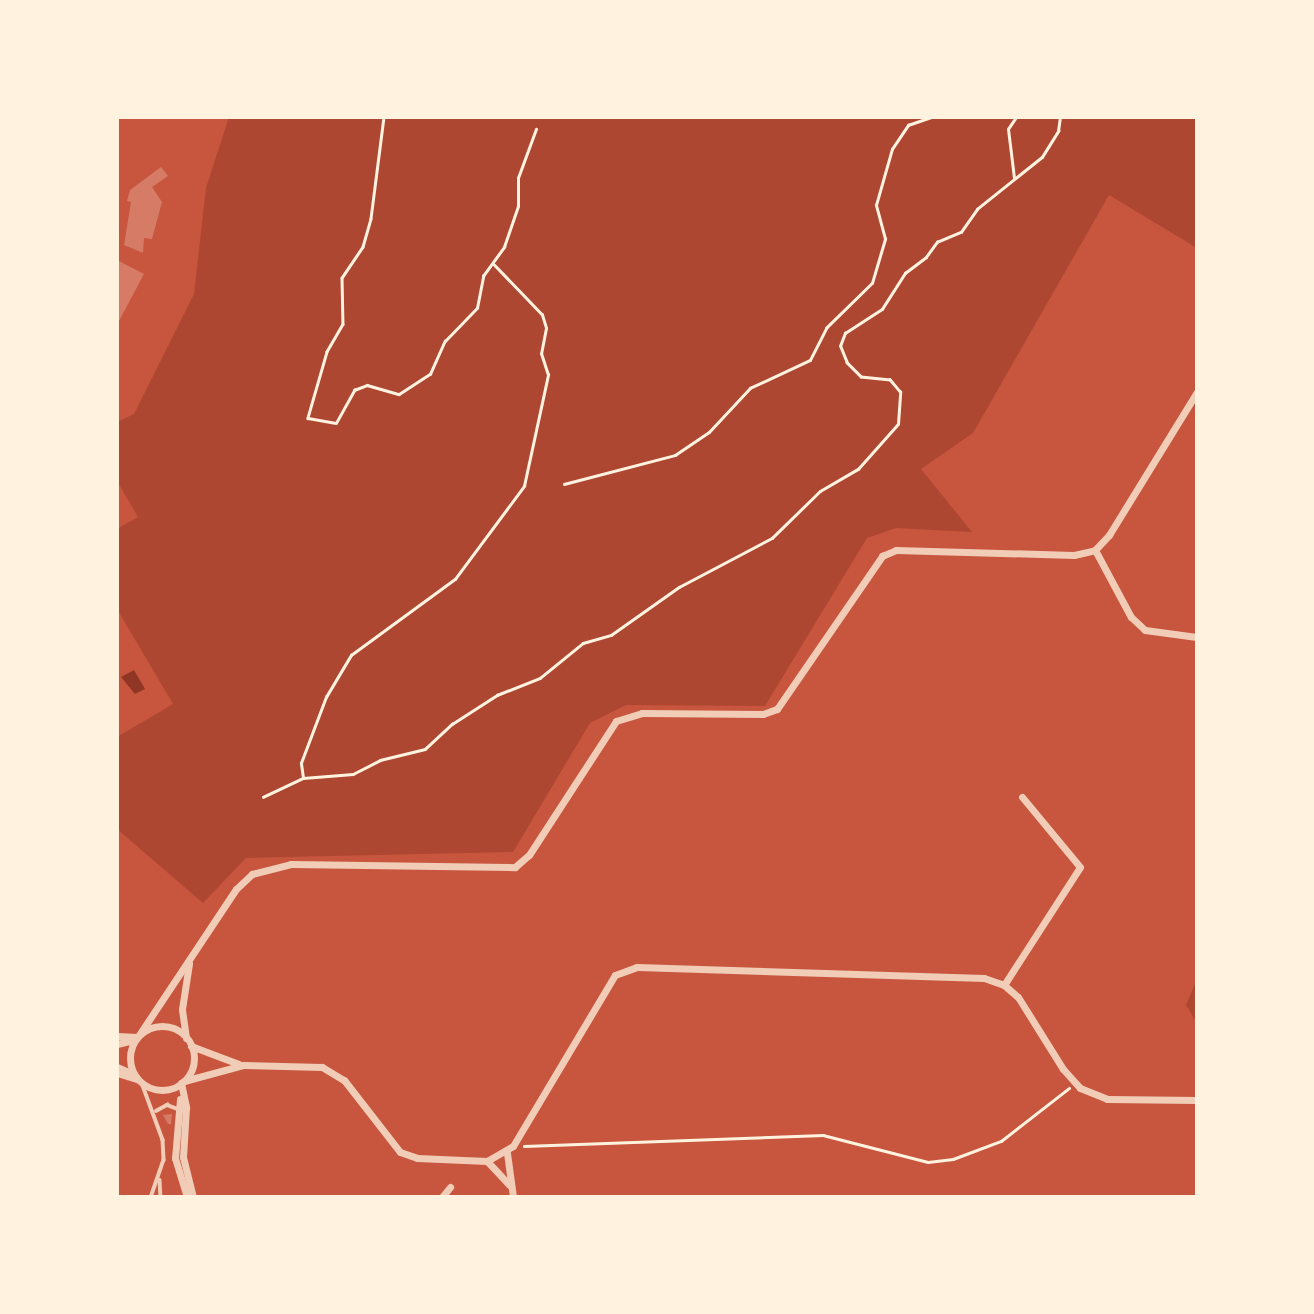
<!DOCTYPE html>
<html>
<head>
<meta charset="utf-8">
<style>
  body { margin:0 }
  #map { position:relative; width:1314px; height:1314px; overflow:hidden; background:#c8553d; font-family:"Open Sans",sans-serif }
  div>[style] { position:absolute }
  .green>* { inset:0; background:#ae4732 }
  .water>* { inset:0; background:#8f3625 }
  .building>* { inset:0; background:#d67c66 }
  .path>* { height:2.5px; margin:-1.25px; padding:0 1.25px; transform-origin:1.25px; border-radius:1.25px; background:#fff3e0 }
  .service>* { height:3.5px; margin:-1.75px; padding:0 1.75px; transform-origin:1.75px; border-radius:1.75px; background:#f1ccb7 }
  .minor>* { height:7px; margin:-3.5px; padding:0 3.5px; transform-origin:3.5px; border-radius:3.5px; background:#f1ccb7 }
  .minor>.ring { margin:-3.5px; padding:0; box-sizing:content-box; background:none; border:7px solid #f1ccb7; border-radius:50% }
  span { translate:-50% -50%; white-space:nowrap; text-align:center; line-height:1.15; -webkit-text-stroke:6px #fff3e0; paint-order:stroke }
  .frame { position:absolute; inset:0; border:119px solid #fff3e0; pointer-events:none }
</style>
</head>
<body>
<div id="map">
  <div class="green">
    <div style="clip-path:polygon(229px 117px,1197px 117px,1197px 248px,1109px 195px,973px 433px,921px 469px,972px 532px,896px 528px,867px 538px,765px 706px,626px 705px,590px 723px,513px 852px,246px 858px,203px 903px,117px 829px,117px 737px,173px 704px,117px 609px,117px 529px,138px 517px,117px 481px,117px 422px,134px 414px,194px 294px,206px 188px)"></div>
    <div style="clip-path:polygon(1197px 979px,1197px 1023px,1186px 1005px)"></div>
  </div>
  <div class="water">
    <div style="clip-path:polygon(134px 670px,145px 689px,135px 694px,121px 677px)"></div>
  </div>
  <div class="building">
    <div style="clip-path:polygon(161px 167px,168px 176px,152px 187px,162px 202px,152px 239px,144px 238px,143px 253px,124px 245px,131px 202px,127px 201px,130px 190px)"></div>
    <div style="clip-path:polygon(117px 260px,144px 274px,119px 321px,117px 321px)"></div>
    <div style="clip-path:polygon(172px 1114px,171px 1124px,168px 1124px,163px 1115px)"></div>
  </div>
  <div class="path">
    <div style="left:384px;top:117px;width:103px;rotate:97.3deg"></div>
    <div style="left:371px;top:219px;width:29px;rotate:106deg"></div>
    <div style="left:363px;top:247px;width:37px;rotate:124deg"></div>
    <div style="left:342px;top:278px;width:46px;rotate:88.8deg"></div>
    <div style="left:343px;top:324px;width:32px;rotate:120deg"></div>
    <div style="left:327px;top:352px;width:69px;rotate:106.1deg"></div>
    <div style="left:308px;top:418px;width:28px;rotate:10deg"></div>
    <div style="left:336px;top:423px;width:38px;rotate:-61deg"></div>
    <div style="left:354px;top:390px;width:14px;rotate:-21deg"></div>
    <div style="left:367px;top:385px;width:33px;rotate:16deg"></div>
    <div style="left:399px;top:394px;width:37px;rotate:-33deg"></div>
    <div style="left:430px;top:374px;width:36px;rotate:-66deg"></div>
    <div style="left:445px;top:341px;width:46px;rotate:-45.9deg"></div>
    <div style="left:477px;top:308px;width:33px;rotate:-79deg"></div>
    <div style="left:483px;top:276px;width:36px;rotate:-54deg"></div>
    <div style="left:504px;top:247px;width:43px;rotate:-71.1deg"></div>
    <div style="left:518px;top:206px;width:28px;rotate:-90deg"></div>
    <div style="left:518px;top:178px;width:52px;rotate:-69.8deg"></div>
    <div style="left:1014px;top:178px;width:49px;rotate:-97deg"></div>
    <div style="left:1008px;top:129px;width:14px;rotate:-56deg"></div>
    <div style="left:564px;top:484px;width:115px;rotate:-14.6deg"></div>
    <div style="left:675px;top:455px;width:41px;rotate:-34.1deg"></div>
    <div style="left:709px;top:432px;width:60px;rotate:-47deg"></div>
    <div style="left:750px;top:388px;width:66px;rotate:-25deg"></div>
    <div style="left:810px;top:360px;width:36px;rotate:-63deg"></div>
    <div style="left:826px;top:328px;width:64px;rotate:-44.4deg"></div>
    <div style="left:872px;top:283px;width:46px;rotate:-73.5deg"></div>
    <div style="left:885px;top:239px;width:35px;rotate:-105deg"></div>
    <div style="left:876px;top:205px;width:58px;rotate:-74.1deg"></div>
    <div style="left:892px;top:149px;width:29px;rotate:-56deg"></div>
    <div style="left:908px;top:125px;width:24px;rotate:-19deg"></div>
    <div style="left:303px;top:778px;width:15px;rotate:-98deg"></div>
    <div style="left:301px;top:763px;width:71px;rotate:-69.3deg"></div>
    <div style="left:326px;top:697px;width:49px;rotate:-59.2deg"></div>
    <div style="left:351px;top:655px;width:129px;rotate:-36.2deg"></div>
    <div style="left:455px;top:579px;width:116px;rotate:-53.4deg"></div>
    <div style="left:524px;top:486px;width:114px;rotate:-77.8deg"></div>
    <div style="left:548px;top:375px;width:22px;rotate:-108deg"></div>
    <div style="left:541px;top:354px;width:26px;rotate:-79deg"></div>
    <div style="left:546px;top:328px;width:14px;rotate:-107deg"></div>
    <div style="left:542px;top:315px;width:69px;rotate:-133.8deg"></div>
    <div style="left:263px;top:797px;width:44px;rotate:-25.4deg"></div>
    <div style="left:303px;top:778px;width:50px;rotate:-4.6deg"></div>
    <div style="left:353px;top:774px;width:30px;rotate:-27deg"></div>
    <div style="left:380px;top:760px;width:46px;rotate:-13.7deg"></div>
    <div style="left:425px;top:749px;width:37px;rotate:-43deg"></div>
    <div style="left:452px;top:724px;width:54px;rotate:-32.8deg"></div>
    <div style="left:497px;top:695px;width:46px;rotate:-21.6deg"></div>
    <div style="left:540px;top:678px;width:55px;rotate:-39.1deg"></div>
    <div style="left:583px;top:643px;width:29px;rotate:-16deg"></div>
    <div style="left:611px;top:635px;width:83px;rotate:-35.2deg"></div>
    <div style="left:679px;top:587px;width:105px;rotate:-27.8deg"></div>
    <div style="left:772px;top:538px;width:67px;rotate:-44.4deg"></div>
    <div style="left:820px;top:491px;width:44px;rotate:-30.1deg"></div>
    <div style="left:858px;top:469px;width:60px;rotate:-48.4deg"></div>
    <div style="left:898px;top:424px;width:32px;rotate:-86deg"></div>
    <div style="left:900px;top:392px;width:16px;rotate:-130deg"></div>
    <div style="left:890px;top:380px;width:29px;rotate:-174deg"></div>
    <div style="left:861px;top:377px;width:20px;rotate:-135deg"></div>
    <div style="left:847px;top:363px;width:18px;rotate:-112deg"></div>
    <div style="left:840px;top:346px;width:14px;rotate:-69deg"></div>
    <div style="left:845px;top:333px;width:44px;rotate:-33deg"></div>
    <div style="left:882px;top:309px;width:43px;rotate:-57.4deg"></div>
    <div style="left:905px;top:273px;width:26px;rotate:-37deg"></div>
    <div style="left:926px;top:257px;width:19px;rotate:-54deg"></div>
    <div style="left:937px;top:242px;width:26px;rotate:-23deg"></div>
    <div style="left:961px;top:232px;width:28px;rotate:-55deg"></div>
    <div style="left:977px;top:209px;width:83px;rotate:-38.7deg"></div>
    <div style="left:1042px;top:157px;width:31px;rotate:-58deg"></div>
    <div style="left:1058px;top:131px;width:14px;rotate:-82deg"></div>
    <div style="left:524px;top:1146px;width:299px;rotate:-2.1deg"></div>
    <div style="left:823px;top:1135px;width:108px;rotate:14.4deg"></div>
    <div style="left:928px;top:1162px;width:25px;rotate:-7deg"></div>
    <div style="left:953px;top:1159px;width:51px;rotate:-20.6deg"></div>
    <div style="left:1001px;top:1141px;width:86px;rotate:-37.9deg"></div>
  </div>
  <div class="service">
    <div style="left:142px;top:1083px;width:61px;rotate:69.8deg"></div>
    <div style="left:163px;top:1140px;width:20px;rotate:87deg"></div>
    <div style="left:164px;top:1160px;width:39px;rotate:109deg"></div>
    <div style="left:156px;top:1111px;width:13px;rotate:-29deg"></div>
    <div style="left:167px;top:1105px;width:12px;rotate:20deg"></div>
    <div style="left:160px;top:1180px;width:17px;rotate:87deg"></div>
  </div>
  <div class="minor">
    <div style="left:1095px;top:550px;width:76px;rotate:61.8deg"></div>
    <div style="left:1131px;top:617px;width:19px;rotate:43deg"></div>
    <div style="left:1145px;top:630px;width:52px;rotate:7.7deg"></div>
    <div style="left:1004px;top:985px;width:140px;rotate:-57.2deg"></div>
    <div style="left:1080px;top:867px;width:91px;rotate:-129.6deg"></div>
    <div class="ring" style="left:130px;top:1026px;width:57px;height:57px"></div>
    <div style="left:139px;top:1035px;width:175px;rotate:-56.4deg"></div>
    <div style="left:236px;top:889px;width:22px;rotate:-43deg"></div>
    <div style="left:252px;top:874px;width:40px;rotate:-14.4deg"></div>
    <div style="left:291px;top:864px;width:224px;rotate:0.8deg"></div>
    <div style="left:515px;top:867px;width:18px;rotate:-41deg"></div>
    <div style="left:529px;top:855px;width:160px;rotate:-57deg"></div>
    <div style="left:616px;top:721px;width:27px;rotate:-17deg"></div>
    <div style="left:642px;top:713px;width:121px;rotate:0.5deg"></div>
    <div style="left:763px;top:714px;width:15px;rotate:-20deg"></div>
    <div style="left:777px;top:709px;width:186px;rotate:-55.5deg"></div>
    <div style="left:882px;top:556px;width:15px;rotate:-23deg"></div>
    <div style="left:896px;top:550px;width:178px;rotate:1.6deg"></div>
    <div style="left:1074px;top:555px;width:22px;rotate:-13deg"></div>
    <div style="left:1095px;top:550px;width:21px;rotate:-47deg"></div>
    <div style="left:1109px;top:535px;width:168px;rotate:-58.4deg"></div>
    <div style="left:117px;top:1036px;width:20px;rotate:3deg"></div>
    <div style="left:186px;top:1038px;width:29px;rotate:-98deg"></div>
    <div style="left:182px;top:1009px;width:46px;rotate:-81.2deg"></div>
    <div style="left:117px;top:1044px;width:18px;rotate:-13deg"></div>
    <div style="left:191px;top:1046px;width:51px;rotate:20.6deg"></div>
    <div style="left:117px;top:1067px;width:15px;rotate:23deg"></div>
    <div style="left:117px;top:1073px;width:21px;rotate:17deg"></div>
    <div style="left:184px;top:1081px;width:61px;rotate:-15.2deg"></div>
    <div style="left:243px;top:1065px;width:79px;rotate:1.5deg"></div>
    <div style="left:322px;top:1067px;width:26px;rotate:31deg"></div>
    <div style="left:344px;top:1080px;width:91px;rotate:52.1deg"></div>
    <div style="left:400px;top:1152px;width:18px;rotate:19deg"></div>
    <div style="left:417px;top:1158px;width:70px;rotate:2.5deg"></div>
    <div style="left:487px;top:1161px;width:30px;rotate:-30deg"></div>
    <div style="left:513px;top:1146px;width:199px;rotate:-59.2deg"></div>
    <div style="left:615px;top:975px;width:23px;rotate:-20deg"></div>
    <div style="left:637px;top:967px;width:347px;rotate:1.8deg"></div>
    <div style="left:984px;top:978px;width:21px;rotate:19deg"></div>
    <div style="left:1004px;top:985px;width:18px;rotate:41deg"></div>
    <div style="left:1018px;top:997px;width:85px;rotate:58deg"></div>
    <div style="left:1063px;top:1069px;width:25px;rotate:48deg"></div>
    <div style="left:1080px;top:1088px;width:29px;rotate:22deg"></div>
    <div style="left:1107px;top:1099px;width:90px;rotate:0.6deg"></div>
    <div style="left:181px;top:1083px;width:25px;rotate:78deg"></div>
    <div style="left:186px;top:1107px;width:50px;rotate:93.4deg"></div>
    <div style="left:183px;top:1157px;width:41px;rotate:76deg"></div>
    <div style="left:180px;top:1099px;width:59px;rotate:94.8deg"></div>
    <div style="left:175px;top:1158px;width:41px;rotate:72.9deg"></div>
    <div style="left:507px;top:1153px;width:44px;rotate:82.2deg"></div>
    <div style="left:487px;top:1161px;width:33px;rotate:47deg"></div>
    <div style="left:442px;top:1197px;width:13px;rotate:-51deg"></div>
  </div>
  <div class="frame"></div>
</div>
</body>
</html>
